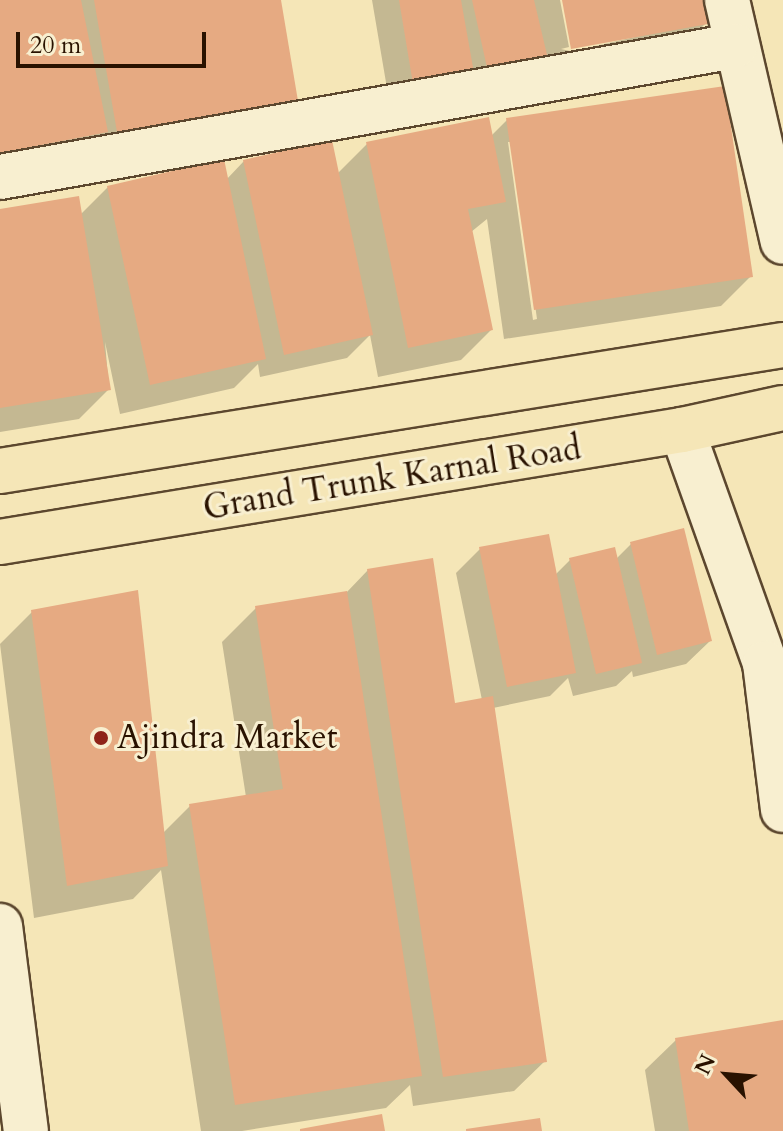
<!DOCTYPE html>
<html>
<head>
<meta charset="utf-8">
<style>
  body { margin:0 }
  #map { position:relative; width:783px; height:1131px; overflow:hidden; background:#f5e6b7; font-family:Cardo,serif }
  div>[style] { position:absolute }
  .shadow>* { inset:0; background:#0003 }
  .building>* { inset:0; background:#e6aa82 }
  .roads { filter:drop-shadow(2px 0 #5c472e) drop-shadow(-2px 0 #5c472e) drop-shadow(0 2px #5c472e) drop-shadow(0 -2px #5c472e) }
  .minor>* { height:44px; margin:-22px; padding:0 22px; transform-origin:22px; border-radius:22px; background:#f8efd0 }
  .major>* { height:44px; margin:-22px; padding:0 22px; transform-origin:22px; border-radius:22px; background:#f5e6b7 }
  .dots>* { width:22px; height:22px; translate:-50% -50%; box-sizing:border-box; border:4px solid #f8efd0; border-radius:50% }
  span { translate:-50% -50%; white-space:nowrap; text-align:center; line-height:1.15; -webkit-text-stroke:6px #f8efd0; paint-order:stroke }
  .street-label { font-size:34px; color:#291200 }
  .poi-label { font-size:34px; color:#291200 }
  .left { translate:0 -50%; text-align:left }
  .north { position:absolute; left:687px; top:1035px; width:80px; height:80px; -webkit-text-stroke:6px #f8efd0; paint-order:stroke; rotate:296deg; font-size:22px; font-weight:700; line-height:32px; text-align:center; color:#291200 }
  .north::after { content:''; display:block; margin:auto; width:28px; height:36px; background:#291200; clip-path:polygon(50% 0,100% 100%,50% 72%,0 100%) }
  .scale { position:absolute; left:16px; top:32px; width:190px; height:36px; box-sizing:border-box; border:4px solid #291200; border-top:0; padding-left:10px; font-size:24px; line-height:28px; white-space:nowrap; color:#291200; -webkit-text-stroke:6px #f8efd0; paint-order:stroke }
</style>
</head>
<body>
<div id="map">
  <div class="shadow">
    <div style="clip-path:polygon(0 0,279px 0,296px 100px,265px 131px,0 176px)"></div>
    <div style="clip-path:polygon(372px 0,560px 0,569px 47px,561px 49px,570px 51px,571px 59px,574px 51px,674px 28px,564px 0,702px 0,706px 23px,676px 53px,390px 106px)"></div>
    <div style="clip-path:polygon(evenodd,507px 120px,751px 276px,721px 306px,504px 339px,487px 219px,471px 232px,491px 330px,461px 360px,378px 377px,370px 335px,347px 358px,260px 377px,258px 364px,234px 388px,120px 414px,105px 342px,109px 389px,79px 419px,0 432px,0 211px,80px 215px,108px 187px,226px 180px,244px 161px,337px 174px,367px 144px,491px 136px,507px 120px,508px 142px,512px 142px,537px 319px,533px 320px,508px 142px)"></div>
    <div style="clip-path:polygon(631px 544px,710px 641px,686px 664px,633px 677px,632px 671px,616px 686px,573px 696px,568px 678px,550px 696px,493px 708px,545px 1061px,514px 1091px,413px 1106px,410px 1085px,386px 1108px,242px 1131px,201px 1131px,161px 870px,133px 899px,34px 918px,0 644px,32px 612px,163px 833px,190px 806px,246px 797px,222px 642px,256px 608px,346px 593px,368px 570px,453px 705px,482px 700px,456px 573px,480px 549px,555px 575px,570px 560px,616px 559px)"></div>
    <div style="clip-path:polygon(783px 1022px,783px 1131px,655px 1131px,645px 1070px,676px 1040px)"></div>
  </div>
  <div class="building">
    <div style="clip-path:polygon(0 0,81px 0,108px 132px,0 153px)"></div>
    <div style="clip-path:polygon(94px 0,281px 0,298px 101px,117px 132px)"></div>
    <div style="clip-path:polygon(399px 0,461px 0,474px 73px,413px 84px)"></div>
    <div style="clip-path:polygon(472px 0,534px 0,548px 59px,488px 72px)"></div>
    <div style="clip-path:polygon(562px 0,704px 0,708px 24px,571px 49px)"></div>
    <div style="clip-path:polygon(725px 86px,753px 277px,534px 310px,506px 118px)"></div>
    <div style="clip-path:polygon(489px 117px,506px 202px,468px 209px,493px 330px,408px 348px,366px 142px)"></div>
    <div style="clip-path:polygon(332px 140px,373px 335px,284px 355px,243px 160px)"></div>
    <div style="clip-path:polygon(224px 159px,266px 359px,150px 385px,107px 186px)"></div>
    <div style="clip-path:polygon(79px 196px,111px 390px,0 408px,0 209px)"></div>
    <div style="clip-path:polygon(684px 528px,712px 641px,657px 655px,630px 542px)"></div>
    <div style="clip-path:polygon(549px 534px,576px 673px,507px 687px,479px 547px)"></div>
    <div style="clip-path:polygon(615px 547px,642px 663px,596px 674px,569px 558px)"></div>
    <div style="clip-path:polygon(433px 558px,455px 703px,493px 696px,547px 1062px,443px 1077px,367px 569px)"></div>
    <div style="clip-path:polygon(138px 590px,168px 866px,67px 886px,31px 610px)"></div>
    <div style="clip-path:polygon(347px 591px,422px 1076px,235px 1105px,189px 804px,283px 789px,255px 606px)"></div>
    <div style="clip-path:polygon(783px 1020px,783px 1131px,689px 1131px,675px 1038px)"></div>
    <div style="clip-path:polygon(382px 1114px,385px 1131px,300px 1131px,300px 1129px)"></div>
    <div style="clip-path:polygon(540px 1118px,542px 1131px,466px 1131px,466px 1129px)"></div>
  </div>
  <div class="roads">
    <div class="minor">
      <div style="left:727px;top:0;width:248px;rotate:77deg"></div>
      <div style="left:0;top:177px;width:747px;rotate:-10.11deg"></div>
      <div style="left:682px;top:430px;width:247px;rotate:70.4deg"></div>
      <div style="left:765px;top:663px;width:148px;rotate:83deg"></div>
      <div style="left:0;top:926px;width:207px;rotate:82.8deg"></div>
    </div>
    <div class="major">
      <div style="left:0;top:471px;width:793px;rotate:-9.14deg"></div>
      <div style="left:0;top:542px;width:691px;rotate:-9.33deg"></div>
      <div style="left:682px;top:430px;width:103px;rotate:-12.3deg"></div>
    </div>
  </div>
  <div class="dots">
    <div style="left:101px;top:738px;background:#8f2418"></div>
  </div>
  <div class="street-label">
    <span style="left:392px;top:478px;rotate:-9deg">Grand Trunk Karnal Road</span>
  </div>
  <div class="poi-label">
    <span class="left" style="left:117px;top:738px">Ajindra Market</span>
  </div>
  <div class="north">N</div>
  <div class="scale">20 m</div>
</div>
</body>
</html>
